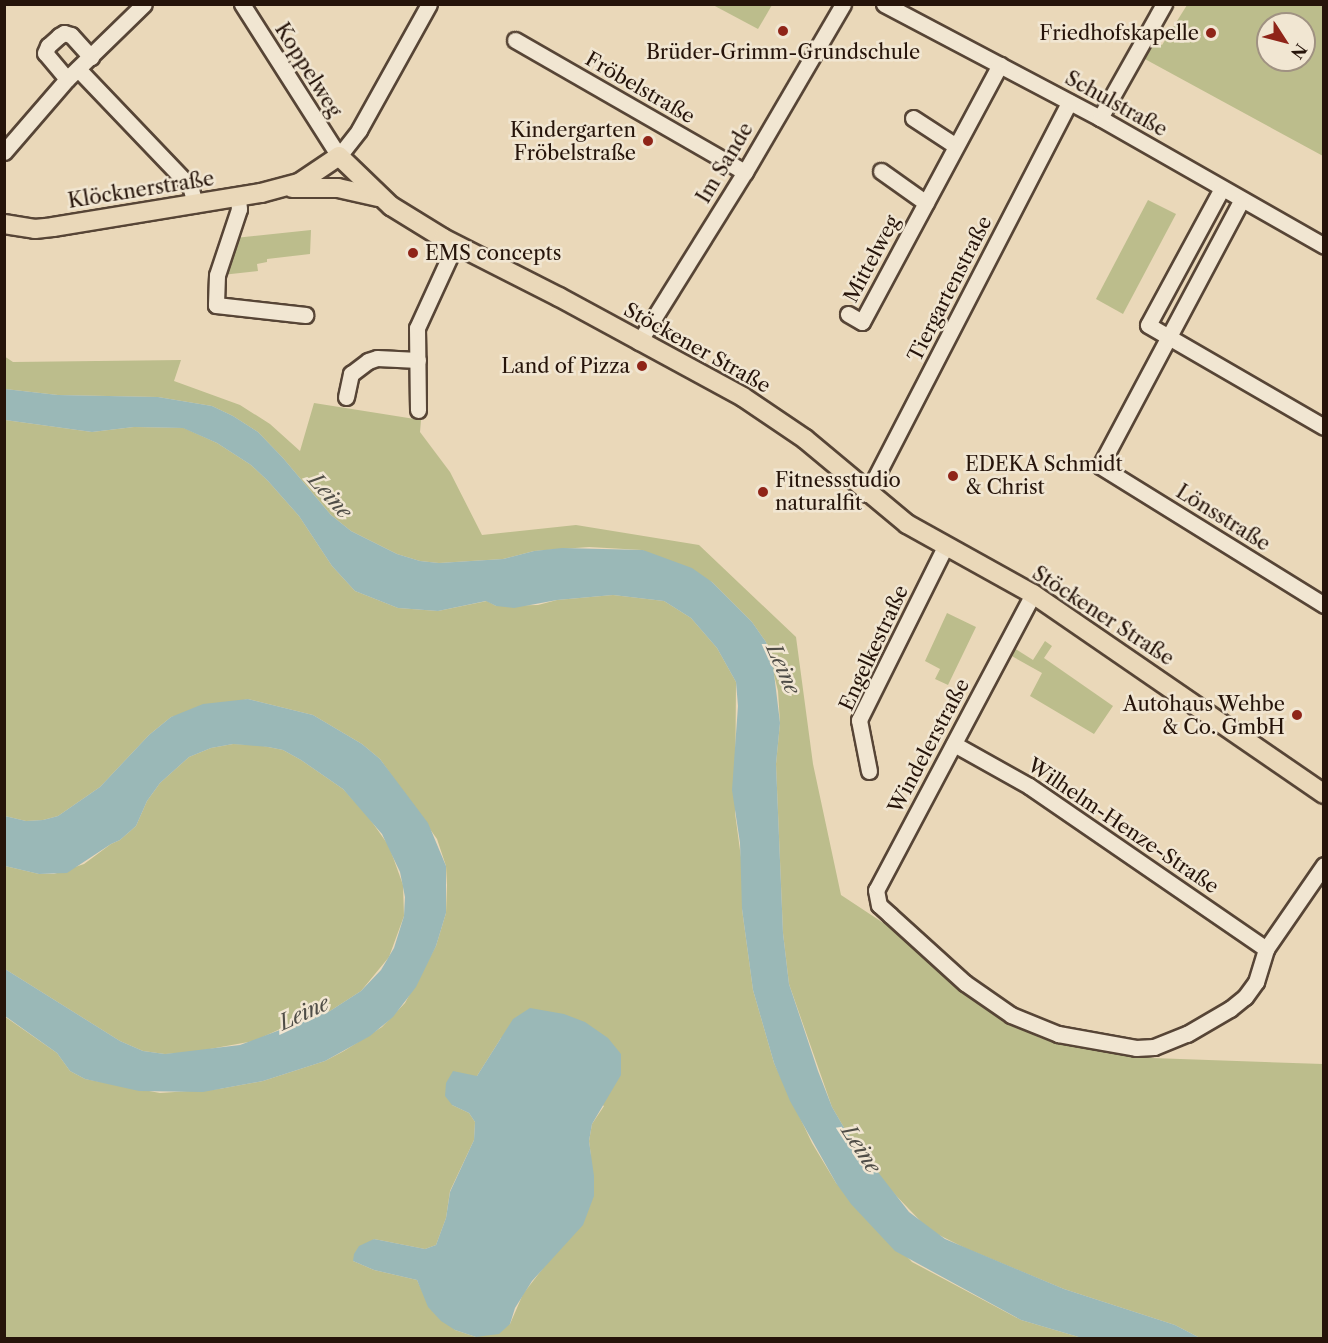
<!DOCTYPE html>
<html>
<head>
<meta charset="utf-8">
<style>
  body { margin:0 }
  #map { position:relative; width:1328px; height:1343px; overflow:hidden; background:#ead8b9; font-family:"Libre Caslon Text",serif }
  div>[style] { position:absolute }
  .green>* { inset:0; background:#bcbd8c }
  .water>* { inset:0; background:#9ab8b7 }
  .roads { filter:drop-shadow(2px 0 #574536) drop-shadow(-2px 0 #574536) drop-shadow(0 2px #574536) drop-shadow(0 -2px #574536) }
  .minor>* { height:15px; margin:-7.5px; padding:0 7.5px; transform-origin:7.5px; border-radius:7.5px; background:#f1e6d2 }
  .major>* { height:18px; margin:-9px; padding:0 9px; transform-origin:9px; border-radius:9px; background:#ead8b9 }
  .dots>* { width:16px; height:16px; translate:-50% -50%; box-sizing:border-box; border:3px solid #f1e6d2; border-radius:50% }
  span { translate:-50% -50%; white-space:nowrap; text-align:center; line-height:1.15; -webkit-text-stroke:5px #f1e6d2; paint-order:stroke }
  .poi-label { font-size:20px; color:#26140a }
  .right { translate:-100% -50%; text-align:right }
  .left { translate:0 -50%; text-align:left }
  .street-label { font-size:20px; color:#26140a }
  .water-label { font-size:21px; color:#4f4d47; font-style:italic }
  .frame { position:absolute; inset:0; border:6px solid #26140a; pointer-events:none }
  .north { position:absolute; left:1256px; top:12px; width:60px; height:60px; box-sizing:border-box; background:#f1e6d2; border:2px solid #a09282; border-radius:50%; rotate:126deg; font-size:16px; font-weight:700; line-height:24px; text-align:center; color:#26140a }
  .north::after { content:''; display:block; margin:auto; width:21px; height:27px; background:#8f2418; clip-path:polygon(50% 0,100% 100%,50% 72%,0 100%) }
</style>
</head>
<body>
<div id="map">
  <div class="green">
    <div style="clip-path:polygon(713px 5px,772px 5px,758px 29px)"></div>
    <div style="clip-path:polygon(evenodd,1187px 5px,1323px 5px,1323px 156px,1143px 58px,1153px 40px,1162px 45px,1187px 5px,1268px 24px,1304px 24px,1304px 60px,1268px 60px,1268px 24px)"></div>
    <div style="clip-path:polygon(1148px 200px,1176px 214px,1123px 314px,1096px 299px)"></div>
    <div style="clip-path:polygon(311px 230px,310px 254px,267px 259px,267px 262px,257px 264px,258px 271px,222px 275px,235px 238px)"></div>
    <div style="clip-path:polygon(4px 356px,13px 362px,181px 360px,174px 381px,240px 405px,270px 424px,300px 451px,314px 403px,421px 420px,420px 432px,450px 472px,482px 535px,576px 525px,699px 545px,796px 637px,813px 764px,841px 895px,897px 932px,983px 1004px,1040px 1038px,1152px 1058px,1323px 1064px,1323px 1338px,1200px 1338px,1175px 1325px,1064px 1289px,965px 1248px,929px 1230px,886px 1185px,846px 1131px,832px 1107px,789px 984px,783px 933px,776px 764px,780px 723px,778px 691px,766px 642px,752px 622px,712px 582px,642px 550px,589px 547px,534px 551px,503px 559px,439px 563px,420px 561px,397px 554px,351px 531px,331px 515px,283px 458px,258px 432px,233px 416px,212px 406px,158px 397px,58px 395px,5px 389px)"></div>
    <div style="clip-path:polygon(evenodd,5px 420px,92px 432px,134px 427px,184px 428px,217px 443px,251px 465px,268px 481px,299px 516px,332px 566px,355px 591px,398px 608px,438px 611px,487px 601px,496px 606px,538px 605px,557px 600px,613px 595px,664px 601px,691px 618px,717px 648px,736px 682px,735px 813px,742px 865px,742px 909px,753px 990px,774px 1063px,812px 1143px,836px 1183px,912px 1262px,1021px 1320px,1082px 1338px,5px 1338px,4px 1016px,57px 1053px,70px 1071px,85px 1079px,160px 1093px,219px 1089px,263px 1081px,325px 1061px,344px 1051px,382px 1027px,405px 1003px,436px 946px,446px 913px,447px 885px,446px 866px,437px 839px,380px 759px,362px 744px,313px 715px,248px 699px,171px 717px,149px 735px,100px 787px,58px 816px,43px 820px,26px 821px,5px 816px,5px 420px,501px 1038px,604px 1106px,592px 1124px,589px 1141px,591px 1156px,551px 1258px,523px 1294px,510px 1324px,476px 1337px,455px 1330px,423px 1293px,417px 1280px,374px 1270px,353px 1261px,374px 1239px,425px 1249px,436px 1245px,446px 1218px,450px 1191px,474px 1140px,475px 1122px,469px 1113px,452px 1105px,467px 1076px,477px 1076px,501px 1038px)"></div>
    <div style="clip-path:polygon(947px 613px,976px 627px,948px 685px,935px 679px,940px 669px,925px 661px)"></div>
    <div style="clip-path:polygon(1045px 641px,1052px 646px,1044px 658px,1113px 706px,1094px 734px,1030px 696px,1042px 673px,1010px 655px,1014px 648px,1033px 660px)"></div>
    <div style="clip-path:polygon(233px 744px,258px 745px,283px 750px,301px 760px,343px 789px,367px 815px,389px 846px,403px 885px,404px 916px,389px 957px,361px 991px,330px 1011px,291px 1024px,254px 1041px,193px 1052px,165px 1054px,143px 1051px,120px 1041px,5px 969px,5px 866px,39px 874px,54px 874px,84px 864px,111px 844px,120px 840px,136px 826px,147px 801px,160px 783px,189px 757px,211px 748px)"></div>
  </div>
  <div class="water">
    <div style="clip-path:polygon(5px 389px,58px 395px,158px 397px,212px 406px,233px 416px,258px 432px,283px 458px,331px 515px,351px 531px,397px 554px,420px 561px,439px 563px,503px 559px,534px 551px,562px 548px,643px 550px,692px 568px,712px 582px,752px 622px,766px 642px,773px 665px,780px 723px,776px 764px,783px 933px,789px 984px,818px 1071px,832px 1107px,846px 1131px,909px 1212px,945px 1239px,1064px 1289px,1175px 1325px,1200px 1338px,1082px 1338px,1021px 1320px,895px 1251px,851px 1204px,836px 1183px,790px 1101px,774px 1063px,753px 990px,742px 909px,740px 843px,732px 790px,738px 706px,736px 682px,717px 648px,691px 618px,664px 601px,613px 595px,557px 600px,514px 608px,496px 606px,486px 601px,438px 611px,398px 608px,355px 591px,332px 566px,299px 516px,268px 481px,251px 465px,217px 443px,183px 428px,134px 427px,92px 432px,5px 420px)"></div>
    <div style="clip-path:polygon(248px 699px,313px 715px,362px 744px,380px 759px,428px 823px,446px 866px,446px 913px,436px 946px,416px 987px,393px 1017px,370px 1036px,325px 1061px,263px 1081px,203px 1092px,139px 1091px,85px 1079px,70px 1071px,57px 1053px,5px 1016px,5px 969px,120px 1041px,143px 1051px,165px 1054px,240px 1045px,330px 1011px,361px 991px,381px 970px,394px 948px,404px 916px,405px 897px,400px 872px,382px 834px,343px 789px,301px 760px,283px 750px,268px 747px,233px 744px,211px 748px,189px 757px,160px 783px,147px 801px,136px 826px,120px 840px,111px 844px,67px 873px,39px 874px,5px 866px,5px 816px,26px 821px,43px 820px,58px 816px,100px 787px,149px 735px,171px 717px,203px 704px)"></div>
    <div style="clip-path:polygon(530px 1008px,564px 1014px,585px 1022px,608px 1038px,621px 1054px,621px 1075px,592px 1124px,589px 1141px,594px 1176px,594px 1196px,583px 1225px,532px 1281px,515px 1308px,510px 1324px,499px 1334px,476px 1337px,455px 1330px,441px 1321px,428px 1307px,417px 1280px,374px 1270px,353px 1261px,354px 1254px,359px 1246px,374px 1239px,425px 1249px,436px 1245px,446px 1218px,450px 1192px,474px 1140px,475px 1122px,469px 1113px,452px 1105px,445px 1096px,446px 1083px,453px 1071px,477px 1076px,513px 1019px)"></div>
  </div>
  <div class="roads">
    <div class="minor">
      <div style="left:242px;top:4px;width:180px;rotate:57.5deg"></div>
      <div style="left:339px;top:156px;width:33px;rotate:-52deg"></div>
      <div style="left:359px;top:130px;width:144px;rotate:-60.9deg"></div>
      <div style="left:884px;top:4px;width:244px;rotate:27.8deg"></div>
      <div style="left:1100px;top:118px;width:258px;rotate:29.7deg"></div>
      <div style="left:515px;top:40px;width:265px;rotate:29.9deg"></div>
      <div style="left:78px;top:69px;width:162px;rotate:46.3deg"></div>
      <div style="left:190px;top:186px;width:19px;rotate:74deg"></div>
      <div style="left:67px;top:79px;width:34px;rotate:-130deg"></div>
      <div style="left:45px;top:53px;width:8px;rotate:-67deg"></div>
      <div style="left:48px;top:46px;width:15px;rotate:-42deg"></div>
      <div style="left:59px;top:36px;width:6px;rotate:-31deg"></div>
      <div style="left:64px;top:33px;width:7px;rotate:16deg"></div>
      <div style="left:71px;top:35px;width:30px;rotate:48deg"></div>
      <div style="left:913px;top:118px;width:51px;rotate:33.1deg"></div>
      <div style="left:1100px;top:118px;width:131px;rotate:-60.7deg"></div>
      <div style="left:4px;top:152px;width:96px;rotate:-49.2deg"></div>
      <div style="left:67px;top:79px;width:107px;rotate:-44.2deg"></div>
      <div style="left:881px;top:171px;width:55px;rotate:35.4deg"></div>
      <div style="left:1221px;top:190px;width:153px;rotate:118.4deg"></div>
      <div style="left:1148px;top:325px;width:203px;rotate:30.1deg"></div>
      <div style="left:238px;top:198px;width:11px;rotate:85deg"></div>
      <div style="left:239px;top:209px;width:70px;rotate:108.4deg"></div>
      <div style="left:217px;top:275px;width:30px;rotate:92deg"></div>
      <div style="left:216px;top:305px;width:90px;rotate:6.4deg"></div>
      <div style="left:1241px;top:201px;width:300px;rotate:118deg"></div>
      <div style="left:1100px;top:466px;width:264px;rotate:31.8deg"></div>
      <div style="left:848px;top:314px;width:16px;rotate:30deg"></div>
      <div style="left:862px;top:322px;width:292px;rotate:-61.8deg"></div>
      <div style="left:639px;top:342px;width:200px;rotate:-58.1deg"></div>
      <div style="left:745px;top:172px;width:194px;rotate:-59.7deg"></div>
      <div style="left:346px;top:397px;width:24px;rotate:-78deg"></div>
      <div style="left:351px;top:374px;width:21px;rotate:-37deg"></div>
      <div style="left:368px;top:361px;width:9px;rotate:-18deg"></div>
      <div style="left:377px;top:358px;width:41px;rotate:2.8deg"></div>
      <div style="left:418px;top:410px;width:82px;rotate:-90.7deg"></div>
      <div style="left:417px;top:328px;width:91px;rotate:-65.4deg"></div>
      <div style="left:867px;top:494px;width:441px;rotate:-62.7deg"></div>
      <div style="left:1033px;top:594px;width:335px;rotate:117.9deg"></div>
      <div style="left:876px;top:890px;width:15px;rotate:79deg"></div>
      <div style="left:879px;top:905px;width:15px;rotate:42deg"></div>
      <div style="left:890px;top:915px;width:101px;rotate:42.2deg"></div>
      <div style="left:965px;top:983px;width:56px;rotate:34.8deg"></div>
      <div style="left:1011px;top:1015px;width:51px;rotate:22deg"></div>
      <div style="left:1058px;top:1034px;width:79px;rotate:10.2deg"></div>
      <div style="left:1136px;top:1048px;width:18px;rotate:-3deg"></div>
      <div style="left:1154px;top:1047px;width:35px;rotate:-22deg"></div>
      <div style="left:1187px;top:1034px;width:50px;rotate:-30.2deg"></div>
      <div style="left:1230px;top:1009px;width:19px;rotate:-39deg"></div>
      <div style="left:1245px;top:997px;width:19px;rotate:-54deg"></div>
      <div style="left:1256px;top:982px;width:34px;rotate:-73deg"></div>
      <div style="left:1266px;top:949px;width:102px;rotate:-55.4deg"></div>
      <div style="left:954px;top:744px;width:86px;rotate:29.2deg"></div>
      <div style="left:1029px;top:786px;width:288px;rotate:34.5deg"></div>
      <div style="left:869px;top:771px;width:52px;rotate:-101.1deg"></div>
      <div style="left:859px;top:720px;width:193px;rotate:-63.6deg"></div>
    </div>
    <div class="major">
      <div style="left:292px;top:188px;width:46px"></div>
      <div style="left:338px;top:188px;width:41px;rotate:12.7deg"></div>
      <div style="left:4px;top:224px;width:31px;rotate:9deg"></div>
      <div style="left:35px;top:229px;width:18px;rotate:-6deg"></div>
      <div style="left:53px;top:227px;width:211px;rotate:-9.3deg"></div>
      <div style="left:261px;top:193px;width:39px;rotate:-15deg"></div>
      <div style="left:299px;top:183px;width:48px;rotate:-34deg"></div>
      <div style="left:339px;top:156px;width:72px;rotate:43.9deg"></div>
      <div style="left:391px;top:206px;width:61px;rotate:31.6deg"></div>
      <div style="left:443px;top:238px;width:130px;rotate:27deg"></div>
      <div style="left:559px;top:297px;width:209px;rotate:28.5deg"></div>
      <div style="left:743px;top:397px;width:75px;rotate:34.1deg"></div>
      <div style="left:805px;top:439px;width:133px;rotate:39.8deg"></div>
      <div style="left:907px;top:524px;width:144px;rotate:29.1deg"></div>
      <div style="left:1033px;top:594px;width:353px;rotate:34.5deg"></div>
    </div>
  </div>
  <div class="dots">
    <div style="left:783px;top:31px;background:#8f2418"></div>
    <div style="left:1211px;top:33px;background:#8f2418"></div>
    <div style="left:648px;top:141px;background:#8f2418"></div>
    <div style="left:413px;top:253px;background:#8f2418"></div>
    <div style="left:642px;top:366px;background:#8f2418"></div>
    <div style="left:953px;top:476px;background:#8f2418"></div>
    <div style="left:763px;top:492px;background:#8f2418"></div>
    <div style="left:1297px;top:715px;background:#8f2418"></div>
  </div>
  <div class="poi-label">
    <span class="right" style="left:1199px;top:33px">Friedhofskapelle</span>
    <span style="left:783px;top:52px">Brüder-Grimm-Grundschule</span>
    <span class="right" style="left:636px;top:142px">Kindergarten<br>Fröbelstraße</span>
    <span class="left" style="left:425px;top:253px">EMS concepts</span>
    <span class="right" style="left:630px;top:366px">Land of Pizza</span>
    <span class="left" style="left:965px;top:476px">EDEKA Schmidt<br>&amp; Christ</span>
    <span class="left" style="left:775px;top:492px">Fitnessstudio<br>naturalfit</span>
    <span class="right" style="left:1285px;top:716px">Autohaus Wehbe<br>&amp; Co. GmbH</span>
  </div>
  <div class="street-label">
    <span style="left:308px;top:70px;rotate:58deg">Koppelweg</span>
    <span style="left:640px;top:88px;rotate:30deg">Fröbelstraße</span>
    <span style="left:1116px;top:104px;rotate:29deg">Schulstraße</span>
    <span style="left:725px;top:163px;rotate:-59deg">Im Sande</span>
    <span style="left:141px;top:190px;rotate:-9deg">Klöcknerstraße</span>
    <span style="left:872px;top:259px;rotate:-62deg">Mittelweg</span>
    <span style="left:950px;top:289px;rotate:-63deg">Tiergartenstraße</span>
    <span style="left:697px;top:348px;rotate:29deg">Stöckener Straße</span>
    <span style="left:1223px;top:518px;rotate:32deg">Lönsstraße</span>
    <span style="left:1103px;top:616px;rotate:33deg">Stöckener Straße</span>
    <span style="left:874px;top:648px;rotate:-65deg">Engelkestraße</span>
    <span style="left:929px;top:746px;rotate:-62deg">Windelerstraße</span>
    <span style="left:1123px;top:826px;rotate:34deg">Wilhelm-Henze-Straße</span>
  </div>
  <div class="water-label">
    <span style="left:330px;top:496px;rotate:48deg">Leine</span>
    <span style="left:783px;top:669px;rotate:66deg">Leine</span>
    <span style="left:304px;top:1013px;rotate:-25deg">Leine</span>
    <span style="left:861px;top:1149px;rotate:57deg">Leine</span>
  </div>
  <div class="frame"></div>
  <div class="north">N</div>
</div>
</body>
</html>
